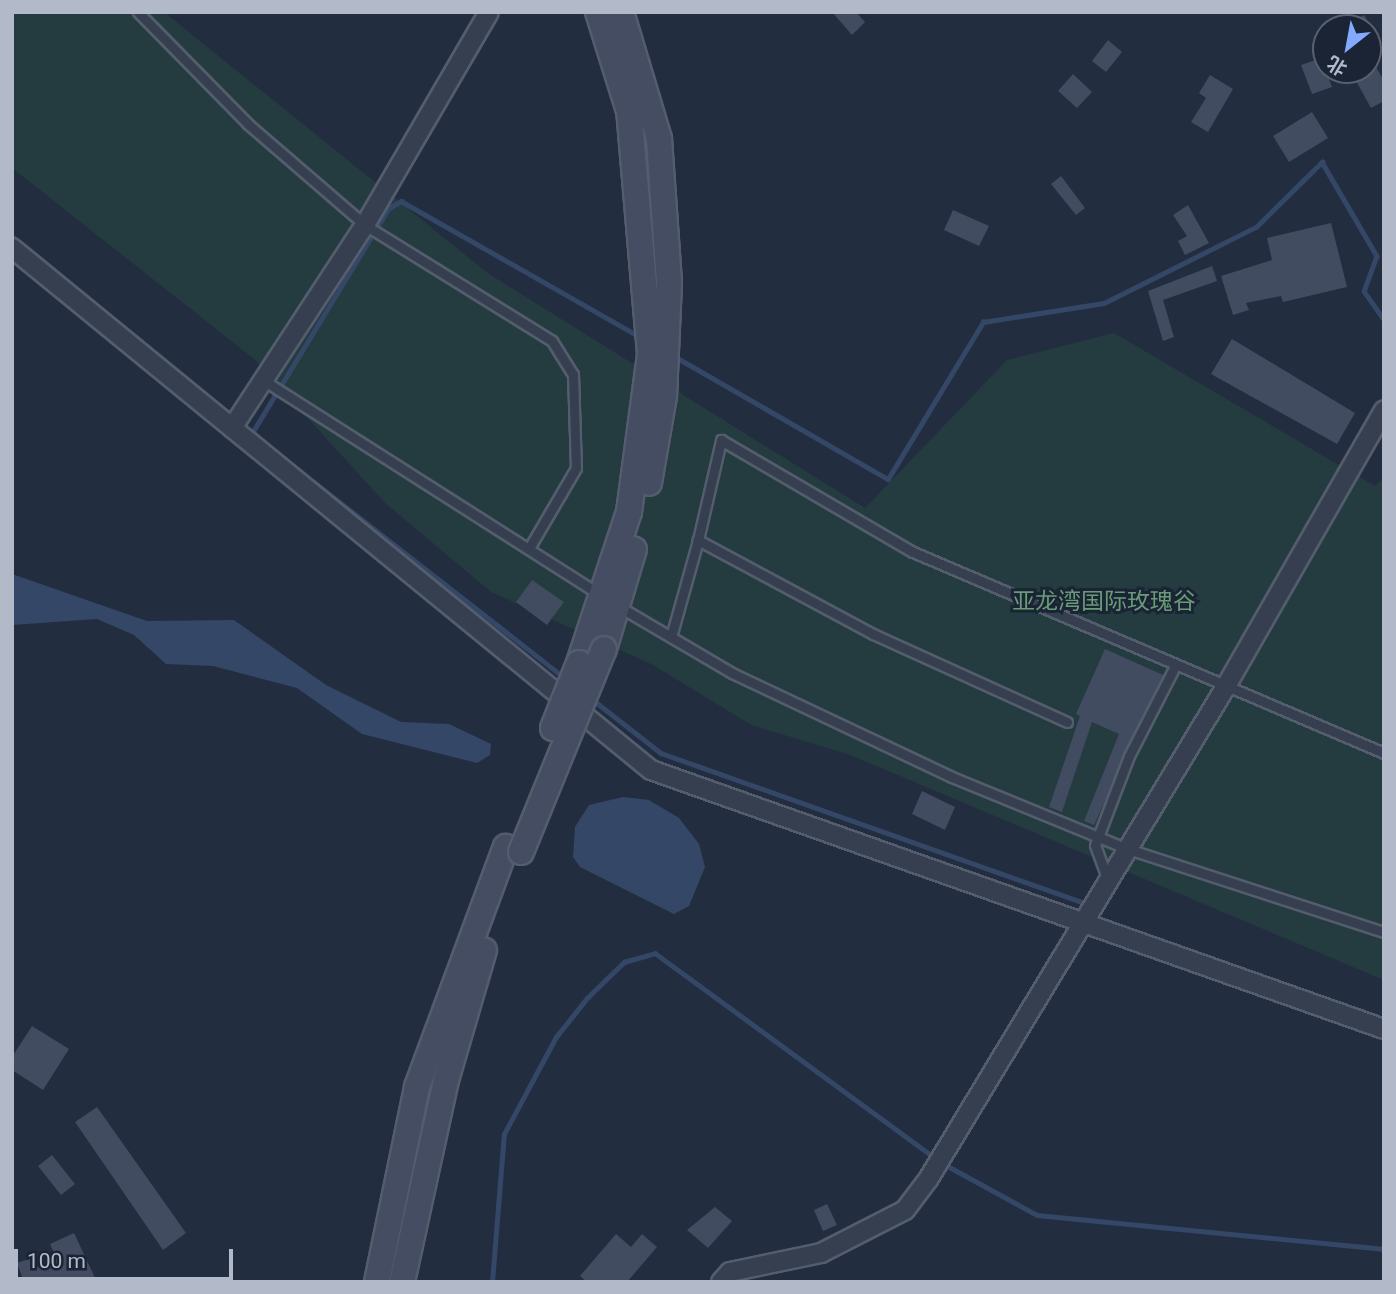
<!DOCTYPE html>
<html>
<head>
<meta charset="utf-8">
<style>
  body { margin:0 }
  #map { position:relative; width:1396px; height:1294px; overflow:hidden; background:#222d3f; font-family:Roboto,"Noto Sans SC",sans-serif }
  div>[style] { position:absolute }
  .green>* { inset:0; background:#243b40 }
  .water>* { inset:0; background:#354767 }
  .stream>* { height:4.5px; margin:-2.25px; padding:0 2.25px; transform-origin:2.25px; border-radius:2.25px; background:#354767 }
  .building>* { inset:0; background:#414c61 }
  .roads { filter:drop-shadow(2px 0 #545d6d) drop-shadow(-2px 0 #545d6d) drop-shadow(0 2px #545d6d) drop-shadow(0 -2px #545d6d) }
  .service>* { height:9px; margin:-4.5px; padding:0 4.5px; transform-origin:4.5px; border-radius:4.5px; background:#363f4f }
  .minor>* { height:18px; margin:-9px; padding:0 9px; transform-origin:9px; border-radius:9px; background:#363f4f }
  .secondary>* { height:24px; margin:-12px; padding:0 12px; transform-origin:12px; border-radius:12px; background:#444d62 }
  .bridges { filter:drop-shadow(2px 0 #545d6d) drop-shadow(-2px 0 #545d6d) drop-shadow(0 2px #545d6d) drop-shadow(0 -2px #545d6d) }
  .secondary-bridge>* { height:24px; margin:-12px; padding:0 12px; transform-origin:12px; border-radius:12px; background:#444d62 }
  span { translate:-50% -50%; white-space:nowrap; text-align:center; line-height:1.15; -webkit-text-stroke:6px #1b2434; paint-order:stroke }
  .park-label { font-size:23px; color:#689c77 }
  .frame { position:absolute; inset:0; border:14px solid #b2baca; pointer-events:none }
  .north { position:absolute; left:1312px; top:14px; width:70px; height:70px; box-sizing:border-box; background:#1b2434; border:2px solid #576070; border-radius:50%; rotate:211deg; font-size:19px; font-weight:700; line-height:28px; text-align:center; color:#b2baca }
  .north::after { content:''; display:block; margin:auto; width:24px; height:32px; background:#83aafe; clip-path:polygon(50% 0,100% 100%,50% 72%,0 100%) }
  .scale { position:absolute; left:14px; top:1249px; width:219px; height:32px; box-sizing:border-box; border:4px solid #b2baca; border-top:0; padding-left:9px; font-size:21px; line-height:24px; white-space:nowrap; color:#b2baca; -webkit-text-stroke:5px #1b2434; paint-order:stroke }
</style>
</head>
<body>
<div id="map">
  <div class="green">
    <div style="clip-path:polygon(12px 12px,164px 12px,489px 274px,865px 508px,1007px 360px,1114px 333px,1375px 486px,1384px 478px,1384px 980px,850px 755px,751px 725px,653px 665px,491px 592px,385px 503px,254px 359px,12px 168px)"></div>
  </div>
  <div class="water">
    <div style="clip-path:polygon(12px 574px,147px 621px,234px 620px,326px 685px,401px 722px,449px 724px,491px 744px,490px 755px,477px 763px,362px 734px,297px 688px,213px 666px,166px 664px,134px 635px,97px 619px,12px 625px)"></div>
    <div style="clip-path:polygon(623px 797px,649px 800px,679px 818px,699px 844px,705px 867px,689px 906px,674px 914px,580px 867px,573px 857px,575px 827px,589px 805px)"></div>
  </div>
  <div class="stream">
    <div style="left:12px;top:236px;width:286px;rotate:39.3deg"></div>
    <div style="left:674px;top:356px;width:247px;rotate:29.9deg"></div>
    <div style="left:888px;top:479px;width:184px;rotate:-58.8deg"></div>
    <div style="left:983px;top:322px;width:122px;rotate:-8.9deg"></div>
    <div style="left:1104px;top:303px;width:170px;rotate:-26.6deg"></div>
    <div style="left:1256px;top:227px;width:93px;rotate:-44.6deg"></div>
    <div style="left:1322px;top:162px;width:109px;rotate:59.7deg"></div>
    <div style="left:1377px;top:256px;width:37px;rotate:110deg"></div>
    <div style="left:1364px;top:291px;width:35px;rotate:55deg"></div>
    <div style="left:250px;top:432px;width:401px;rotate:38deg"></div>
    <div style="left:252px;top:433px;width:263px;rotate:-58.7deg"></div>
    <div style="left:389px;top:208px;width:14px;rotate:-30deg"></div>
    <div style="left:401px;top:201px;width:274px;rotate:29.6deg"></div>
    <div style="left:592px;top:699px;width:88px;rotate:38deg"></div>
    <div style="left:661px;top:753px;width:453px;rotate:19.5deg"></div>
    <div style="left:944px;top:1164px;width:106px;rotate:28.7deg"></div>
    <div style="left:1037px;top:1215px;width:349px;rotate:5.6deg"></div>
    <div style="left:492px;top:1282px;width:148px;rotate:-85.4deg"></div>
    <div style="left:504px;top:1134px;width:110px;rotate:-61.8deg"></div>
    <div style="left:556px;top:1037px;width:50px;rotate:-51.5deg"></div>
    <div style="left:587px;top:998px;width:52px;rotate:-44.2deg"></div>
    <div style="left:624px;top:962px;width:32px;rotate:-16deg"></div>
    <div style="left:655px;top:953px;width:348px;rotate:36.2deg"></div>
  </div>
  <div class="building">
    <div style="clip-path:polygon(832px 12px,856px 12px,865px 22px,852px 35px)"></div>
    <div style="clip-path:polygon(1364px 15px,1382px 43px,1368px 52px,1368px 28px,1342px 28px)"></div>
    <div style="clip-path:polygon(1108px 40px,1122px 52px,1106px 72px,1092px 61px)"></div>
    <div style="clip-path:polygon(1368px 53px,1384px 81px,1384px 101px,1371px 108px,1350px 70px,1368px 70px)"></div>
    <div style="clip-path:polygon(1321px 58px,1332px 87px,1312px 94px,1301px 65px)"></div>
    <div style="clip-path:polygon(1073px 74px,1092px 92px,1077px 108px,1058px 91px)"></div>
    <div style="clip-path:polygon(1210px 75px,1233px 89px,1208px 132px,1191px 122px,1206px 98px,1199px 93px)"></div>
    <div style="clip-path:polygon(1312px 112px,1328px 138px,1289px 162px,1273px 136px)"></div>
    <div style="clip-path:polygon(1061px 176px,1085px 208px,1076px 215px,1051px 184px)"></div>
    <div style="clip-path:polygon(1188px 205px,1209px 243px,1185px 255px,1178px 241px,1187px 236px,1173px 215px)"></div>
    <div style="clip-path:polygon(953px 210px,989px 226px,979px 246px,944px 230px)"></div>
    <div style="clip-path:polygon(1331px 223px,1347px 287px,1283px 302px,1281px 296px,1246px 303px,1249px 310px,1233px 315px,1221px 276px,1272px 260px,1267px 238px)"></div>
    <div style="clip-path:polygon(1212px 266px,1217px 281px,1163px 300px,1174px 337px,1163px 341px,1148px 291px)"></div>
    <div style="clip-path:polygon(1232px 339px,1355px 413px,1337px 444px,1211px 374px)"></div>
    <div style="clip-path:polygon(532px 580px,564px 602px,547px 625px,516px 602px)"></div>
    <div style="clip-path:polygon(1105px 649px,1163px 675px,1094px 825px,1084px 821px,1119px 734px,1092px 722px,1062px 812px,1049px 807px,1080px 716px,1076px 714px)"></div>
    <div style="clip-path:polygon(922px 791px,955px 807px,945px 830px,912px 814px)"></div>
    <div style="clip-path:polygon(32px 1026px,69px 1049px,43px 1090px,12px 1070px,12px 1057px)"></div>
    <div style="clip-path:polygon(97px 1107px,186px 1233px,163px 1250px,75px 1122px)"></div>
    <div style="clip-path:polygon(52px 1155px,75px 1184px,61px 1195px,38px 1166px)"></div>
    <div style="clip-path:polygon(827px 1204px,837px 1225px,823px 1231px,814px 1210px)"></div>
    <div style="clip-path:polygon(715px 1207px,732px 1221px,708px 1248px,687px 1230px)"></div>
    <div style="clip-path:polygon(74px 1233px,97px 1282px,24px 1282px,17px 1263px,31px 1258px,35px 1268px,57px 1259px,50px 1244px)"></div>
    <div style="clip-path:polygon(616px 1234px,631px 1247px,642px 1234px,657px 1247px,627px 1282px,587px 1282px,580px 1276px)"></div>
  </div>
  <div class="roads">
    <div class="service">
      <div style="left:138px;top:12px;width:157px;rotate:45.5deg"></div>
      <div style="left:248px;top:124px;width:155px;rotate:40.8deg"></div>
      <div style="left:365px;top:225px;width:220px;rotate:31.8deg"></div>
      <div style="left:552px;top:341px;width:39px;rotate:58deg"></div>
      <div style="left:573px;top:374px;width:94px;rotate:88.2deg"></div>
      <div style="left:576px;top:468px;width:89px;rotate:120.3deg"></div>
      <div style="left:263px;top:380px;width:400px;rotate:32.5deg"></div>
      <div style="left:618px;top:606px;width:132px;rotate:30.4deg"></div>
      <div style="left:732px;top:673px;width:243px;rotate:25.3deg"></div>
      <div style="left:952px;top:777px;width:187px;rotate:22.3deg"></div>
      <div style="left:1125px;top:848px;width:272px;rotate:18deg"></div>
      <div style="left:671px;top:637px;width:101px;rotate:-74.4deg"></div>
      <div style="left:1067px;top:722px;width:213px;rotate:-155.6deg"></div>
      <div style="left:873px;top:634px;width:199px;rotate:-151.8deg"></div>
      <div style="left:698px;top:540px;width:103px;rotate:-77deg"></div>
      <div style="left:721px;top:440px;width:222px;rotate:30.3deg"></div>
      <div style="left:913px;top:552px;width:512px;rotate:23.11deg"></div>
      <div style="left:1107px;top:878px;width:35px;rotate:-110deg"></div>
      <div style="left:1095px;top:845px;width:95px;rotate:-69.1deg"></div>
      <div style="left:1129px;top:756px;width:101px;rotate:-62.9deg"></div>
    </div>
    <div class="minor">
      <div style="left:12px;top:248px;width:825px;rotate:39.25deg"></div>
      <div style="left:651px;top:770px;width:777px;rotate:19.46deg"></div>
      <div style="left:232px;top:428px;width:243px;rotate:-56.8deg"></div>
      <div style="left:365px;top:225px;width:246px;rotate:-59.8deg"></div>
      <div style="left:721px;top:1282px;width:13px;rotate:-48deg"></div>
      <div style="left:730px;top:1272px;width:93px;rotate:-11.8deg"></div>
      <div style="left:821px;top:1253px;width:94px;rotate:-27.1deg"></div>
      <div style="left:905px;top:1210px;width:40px;rotate:-53deg"></div>
      <div style="left:929px;top:1178px;width:572px;rotate:-58.86deg"></div>
      <div style="left:1225px;top:688px;width:320px;rotate:-60.2deg"></div>
    </div>
    <div class="secondary">
      <div style="left:621px;top:12px;width:133px;rotate:73.3deg"></div>
      <div style="left:659px;top:139px;width:144px;rotate:86deg"></div>
      <div style="left:669px;top:283px;width:113px;rotate:92.5deg"></div>
      <div style="left:664px;top:396px;width:88px;rotate:99.8deg"></div>
      <div style="left:604px;top:649px;width:104px;rotate:-73.3deg"></div>
      <div style="left:579px;top:663px;width:159px;rotate:-71.7deg"></div>
      <div style="left:629px;top:512px;width:159px;rotate:-82.4deg"></div>
      <div style="left:650px;top:354px;width:244px;rotate:-94.9deg"></div>
      <div style="left:629px;top:111px;width:104px;rotate:-107.4deg"></div>
      <div style="left:377px;top:1282px;width:199px;rotate:-78.4deg"></div>
      <div style="left:417px;top:1087px;width:256px;rotate:-69.7deg"></div>
      <div style="left:402px;top:1282px;width:207px;rotate:-77.7deg"></div>
      <div style="left:446px;top:1080px;width:135px;rotate:-73.7deg"></div>
    </div>
  </div>
  <div class="bridges">
    <div class="secondary-bridge">
      <div style="left:553px;top:728px;width:70px;rotate:-68.2deg"></div>
      <div style="left:521px;top:852px;width:219px;rotate:-67.8deg"></div>
    </div>
  </div>
  <div class="park-label">
    <span style="left:1104px;top:602px">亚龙湾国际玫瑰谷</span>
  </div>
  <div class="frame"></div>
  <div class="north">北</div>
  <div class="scale">100 m</div>
</div>
</body>
</html>
